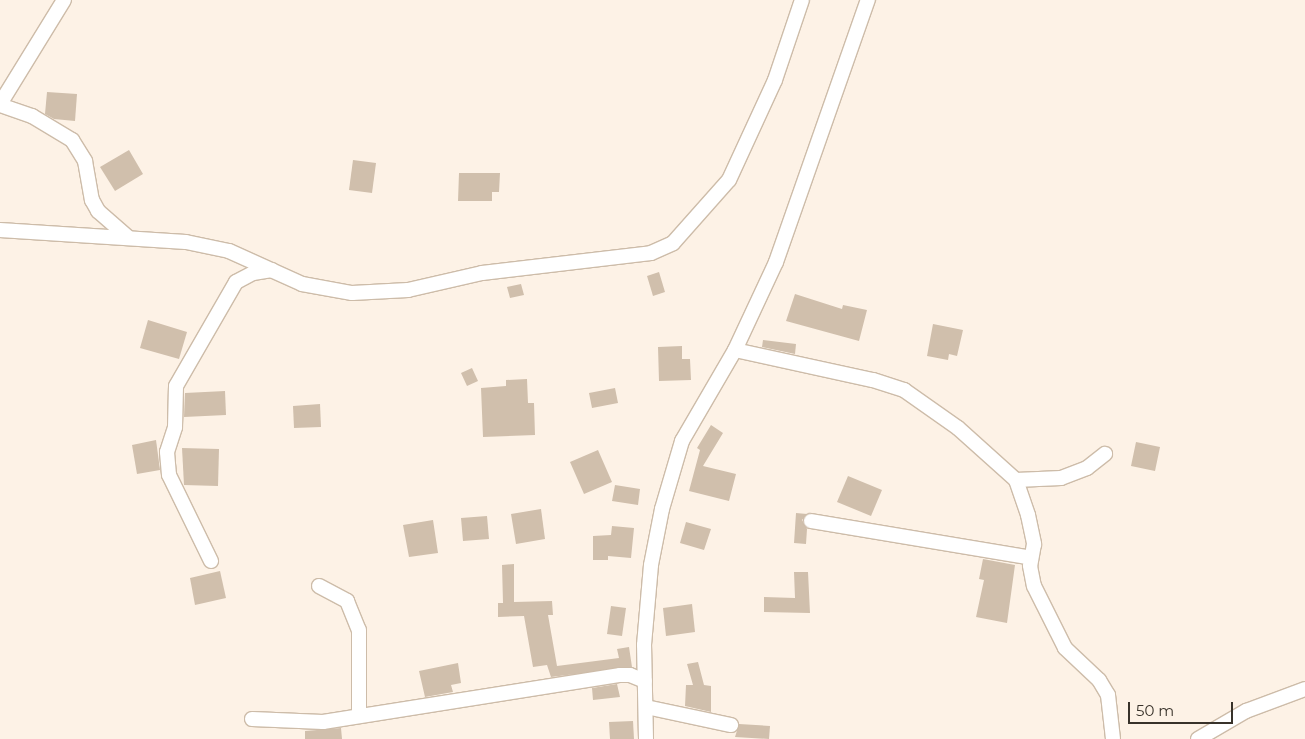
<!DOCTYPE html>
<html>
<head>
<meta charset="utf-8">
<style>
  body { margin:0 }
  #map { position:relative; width:1305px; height:739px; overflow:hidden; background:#fdf2e6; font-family:Montserrat,sans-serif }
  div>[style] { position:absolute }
  .building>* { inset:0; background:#d0bfac }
  .roads { filter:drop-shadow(1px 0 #cdbca9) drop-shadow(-1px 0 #cdbca9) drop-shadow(0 1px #cdbca9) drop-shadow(0 -1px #cdbca9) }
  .street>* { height:14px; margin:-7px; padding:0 7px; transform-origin:7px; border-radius:7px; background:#fff }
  span { translate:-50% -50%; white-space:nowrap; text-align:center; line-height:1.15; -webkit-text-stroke:5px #fdf2e6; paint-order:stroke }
  .scale { position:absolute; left:1128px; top:702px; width:105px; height:22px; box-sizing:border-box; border:2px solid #38322a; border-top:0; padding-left:6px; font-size:15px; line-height:18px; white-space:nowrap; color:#38322a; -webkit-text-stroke:4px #fdf2e6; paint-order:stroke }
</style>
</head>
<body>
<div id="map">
  <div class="building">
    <div style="clip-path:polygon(47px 92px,77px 94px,75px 121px,54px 119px,45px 114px)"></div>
    <div style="clip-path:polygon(129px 150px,143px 174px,115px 191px,100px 167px)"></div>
    <div style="clip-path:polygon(353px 160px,376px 163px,372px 193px,349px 190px)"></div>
    <div style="clip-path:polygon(459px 173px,500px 173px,499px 192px,492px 192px,492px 201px,458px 201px)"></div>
    <div style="clip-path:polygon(659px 272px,665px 292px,653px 296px,647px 276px)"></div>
    <div style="clip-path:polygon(521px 284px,524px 295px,510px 298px,507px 287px)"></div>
    <div style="clip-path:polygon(795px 294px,842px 309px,843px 305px,867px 310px,859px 341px,786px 321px)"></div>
    <div style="clip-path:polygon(148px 320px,187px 332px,179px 359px,140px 348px)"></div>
    <div style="clip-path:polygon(933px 324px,963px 330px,957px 356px,949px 354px,948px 360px,927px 356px)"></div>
    <div style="clip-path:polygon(763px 340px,796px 344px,795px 354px,762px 347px)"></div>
    <div style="clip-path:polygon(682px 346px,682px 359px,690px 359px,691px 380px,659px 381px,658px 347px)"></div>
    <div style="clip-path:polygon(472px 368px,478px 381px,467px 386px,461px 373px)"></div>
    <div style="clip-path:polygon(527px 379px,528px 403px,534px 403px,535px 435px,483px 437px,481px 388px,506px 386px,506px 380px)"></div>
    <div style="clip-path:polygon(615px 388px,618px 403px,592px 408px,589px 393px)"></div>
    <div style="clip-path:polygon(225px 391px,226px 415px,184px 417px,185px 393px)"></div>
    <div style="clip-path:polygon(320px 404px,321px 427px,294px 428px,293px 406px)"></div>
    <div style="clip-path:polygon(711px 425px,723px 433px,703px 466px,736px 474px,729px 501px,689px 491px,700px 450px,697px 448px)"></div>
    <div style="clip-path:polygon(156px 440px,160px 470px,137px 474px,132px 445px)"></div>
    <div style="clip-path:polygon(1136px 442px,1160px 447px,1155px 471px,1131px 466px)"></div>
    <div style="clip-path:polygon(182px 448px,219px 449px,218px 486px,184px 485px)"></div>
    <div style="clip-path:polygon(598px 450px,612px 482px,584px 494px,570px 462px)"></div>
    <div style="clip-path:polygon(848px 476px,882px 490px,871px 516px,837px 502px)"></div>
    <div style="clip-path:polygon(615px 485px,640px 489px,638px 505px,612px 501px)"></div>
    <div style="clip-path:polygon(541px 509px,545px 539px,516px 544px,511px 514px)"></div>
    <div style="clip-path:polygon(796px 513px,807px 514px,802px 520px,807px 529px,806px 544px,794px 543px)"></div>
    <div style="clip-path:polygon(487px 516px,489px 539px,463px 541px,461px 518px)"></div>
    <div style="clip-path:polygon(433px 520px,438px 553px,409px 557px,403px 525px)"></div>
    <div style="clip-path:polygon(686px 522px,711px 529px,704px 550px,680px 543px)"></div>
    <div style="clip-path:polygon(612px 526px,634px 528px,631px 558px,608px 556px,608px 560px,593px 560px,593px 536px,611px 535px)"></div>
    <div style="clip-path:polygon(983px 559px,1015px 565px,1007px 623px,976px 617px,984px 580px,979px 579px)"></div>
    <div style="clip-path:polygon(514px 564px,514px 602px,552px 601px,553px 615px,548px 615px,557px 666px,619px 658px,617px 649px,629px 647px,632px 667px,551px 677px,547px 665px,533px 667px,524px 616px,498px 617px,498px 603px,503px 603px,502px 565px)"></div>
    <div style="clip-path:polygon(220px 571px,226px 598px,195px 605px,190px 578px)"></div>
    <div style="clip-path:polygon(794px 572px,808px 572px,810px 613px,764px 612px,764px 597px,795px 598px)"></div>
    <div style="clip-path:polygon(692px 604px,695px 632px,666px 636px,663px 608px)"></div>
    <div style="clip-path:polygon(611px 606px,626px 608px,622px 636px,607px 634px)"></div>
    <div style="clip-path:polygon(698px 662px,704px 685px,711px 686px,711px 712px,685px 706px,686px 685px,693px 685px,687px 664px)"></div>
    <div style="clip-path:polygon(458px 663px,461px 683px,451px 685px,453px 692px,425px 697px,419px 671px)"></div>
    <div style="clip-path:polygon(617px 684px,620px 697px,593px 700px,592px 688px)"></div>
    <div style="clip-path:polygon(633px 721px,634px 739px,610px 739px,609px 722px)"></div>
    <div style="clip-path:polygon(739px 724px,770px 726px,769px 739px,735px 737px)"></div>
    <div style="clip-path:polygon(341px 728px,342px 739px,305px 739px,305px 731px)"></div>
  </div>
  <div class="roads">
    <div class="street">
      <div style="left:0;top:104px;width:122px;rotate:-58.4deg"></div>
      <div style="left:0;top:105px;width:34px;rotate:19deg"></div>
      <div style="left:32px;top:116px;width:47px;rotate:31deg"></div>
      <div style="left:72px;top:140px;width:25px;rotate:58deg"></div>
      <div style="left:85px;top:161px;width:40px;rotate:80deg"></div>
      <div style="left:92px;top:200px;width:13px;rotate:61deg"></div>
      <div style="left:98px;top:211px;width:41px;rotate:41.1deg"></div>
      <div style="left:0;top:230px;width:186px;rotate:3.7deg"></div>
      <div style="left:186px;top:242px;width:44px;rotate:11.8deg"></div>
      <div style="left:229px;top:251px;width:80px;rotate:24.3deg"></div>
      <div style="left:302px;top:284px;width:51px;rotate:10.2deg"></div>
      <div style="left:352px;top:293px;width:56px;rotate:-3.1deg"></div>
      <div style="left:408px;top:290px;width:76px;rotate:-12.9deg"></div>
      <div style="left:482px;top:273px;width:170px;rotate:-6.7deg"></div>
      <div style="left:651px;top:253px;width:24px;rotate:-24deg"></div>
      <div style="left:673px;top:243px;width:84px;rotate:-48.4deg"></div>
      <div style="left:729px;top:180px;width:110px;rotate:-65.3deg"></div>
      <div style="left:775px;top:80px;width:84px;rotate:-71.4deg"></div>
      <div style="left:735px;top:350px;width:141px;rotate:12.3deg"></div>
      <div style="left:873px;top:380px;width:33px;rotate:18deg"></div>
      <div style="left:904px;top:390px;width:66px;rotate:35.1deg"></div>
      <div style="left:958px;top:428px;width:78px;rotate:41.9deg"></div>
      <div style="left:1016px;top:480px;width:45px;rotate:-2.5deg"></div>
      <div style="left:1061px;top:478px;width:28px;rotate:-21deg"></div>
      <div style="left:1087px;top:468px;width:23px;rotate:-38deg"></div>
      <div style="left:1016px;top:480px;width:37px;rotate:71deg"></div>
      <div style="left:1028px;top:515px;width:30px;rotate:78deg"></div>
      <div style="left:1034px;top:544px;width:22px;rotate:100deg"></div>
      <div style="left:1030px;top:566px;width:20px;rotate:79deg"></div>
      <div style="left:1034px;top:586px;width:69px;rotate:63.4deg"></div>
      <div style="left:1065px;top:648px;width:47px;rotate:43.3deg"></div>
      <div style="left:1099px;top:680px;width:17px;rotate:59deg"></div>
      <div style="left:1108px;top:695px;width:44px;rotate:83.5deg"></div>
      <div style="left:811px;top:521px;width:223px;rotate:9.5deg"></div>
      <div style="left:211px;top:561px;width:96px;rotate:-116deg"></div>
      <div style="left:169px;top:475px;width:23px;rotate:-95deg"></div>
      <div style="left:167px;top:452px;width:26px;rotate:-72deg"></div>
      <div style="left:175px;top:427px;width:41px;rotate:-88.6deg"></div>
      <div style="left:176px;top:386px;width:120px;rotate:-60deg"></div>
      <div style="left:236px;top:282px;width:19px;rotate:-28deg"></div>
      <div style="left:253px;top:273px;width:19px;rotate:-9deg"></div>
      <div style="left:319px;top:586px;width:32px;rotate:28deg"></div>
      <div style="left:347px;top:601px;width:31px;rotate:68deg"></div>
      <div style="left:359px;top:630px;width:86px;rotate:90deg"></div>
      <div style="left:646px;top:707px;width:87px;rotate:12deg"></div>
      <div style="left:252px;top:719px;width:71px;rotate:2.4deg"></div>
      <div style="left:323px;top:722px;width:301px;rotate:-9deg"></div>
      <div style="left:620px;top:675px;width:10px"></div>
      <div style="left:630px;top:675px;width:16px;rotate:22deg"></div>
      <div style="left:646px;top:739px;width:94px;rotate:-91.2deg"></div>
      <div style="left:644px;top:645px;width:80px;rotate:-85deg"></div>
      <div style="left:651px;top:565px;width:57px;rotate:-78.9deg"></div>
      <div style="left:662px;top:509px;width:71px;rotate:-73.6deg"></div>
      <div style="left:682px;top:441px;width:105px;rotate:-59.8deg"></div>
      <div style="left:735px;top:350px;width:97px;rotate:-65deg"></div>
      <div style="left:776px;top:262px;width:278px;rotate:-70.7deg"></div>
      <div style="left:1198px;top:739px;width:56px;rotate:-30.3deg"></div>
      <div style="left:1246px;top:711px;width:63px;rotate:-20.4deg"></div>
    </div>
  </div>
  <div class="scale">50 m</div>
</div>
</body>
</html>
